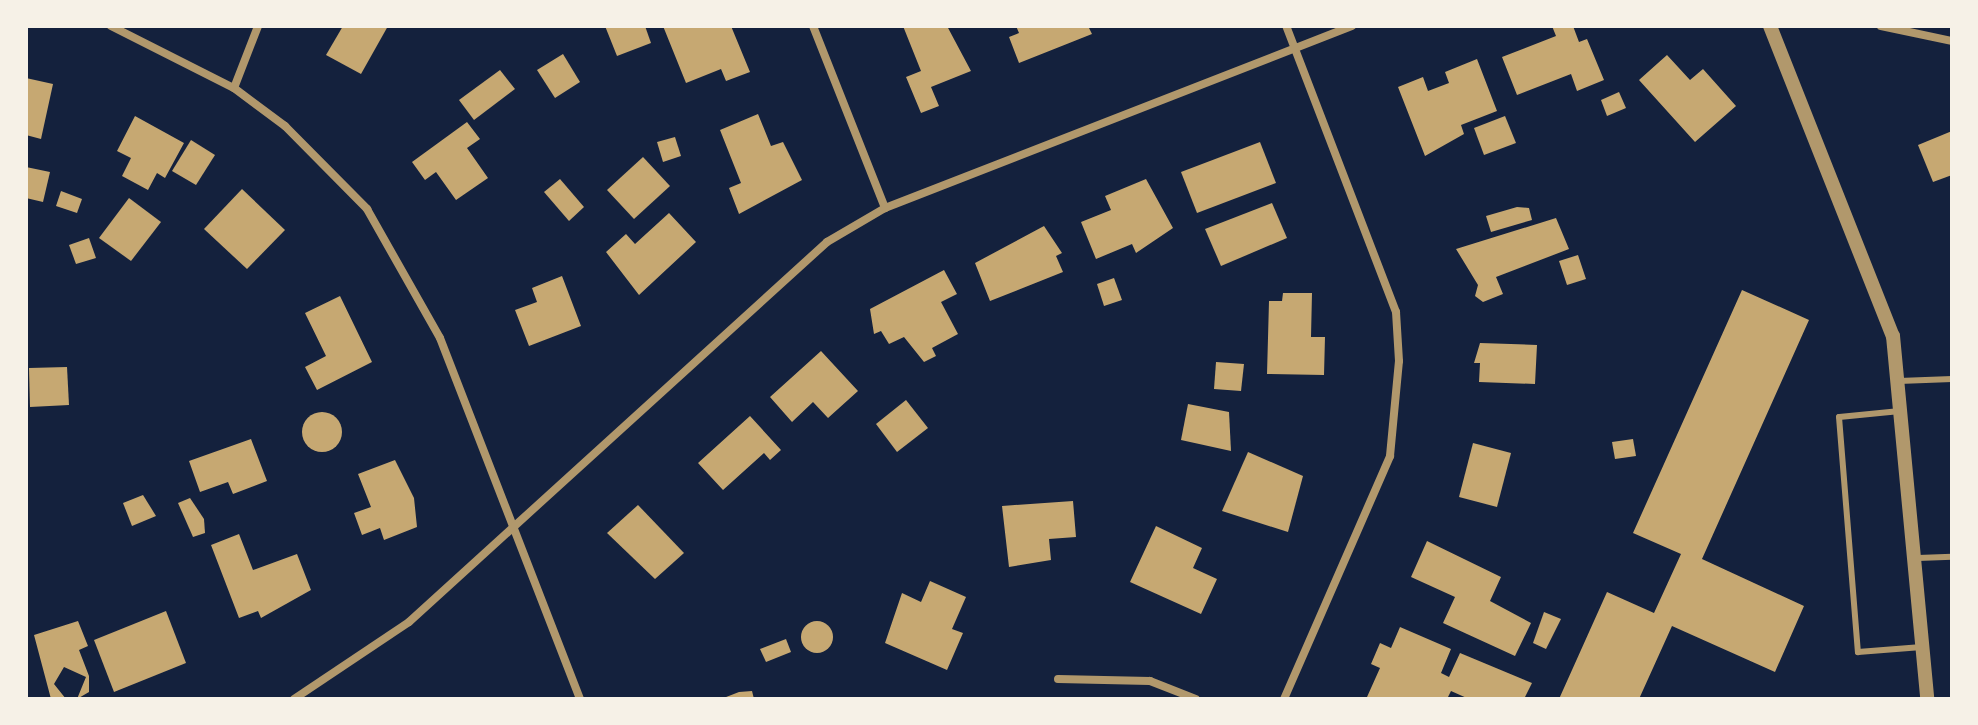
<!DOCTYPE html>
<html>
<head>
<meta charset="utf-8">
<style>
  body { margin:0 }
  #map { position:relative; width:1978px; height:725px; overflow:hidden; background:#14213d; font-family:"Alegreya Sans",sans-serif }
  div>[style] { position:absolute }
  .building>* { inset:0; background:#c6a872 }
  .round { border-radius:50% }
  .service>* { height:6px; margin:-3px; padding:0 3px; transform-origin:3px; border-radius:3px; background:#b1986c }
  .minor>* { height:8px; margin:-4px; padding:0 4px; transform-origin:4px; border-radius:4px; background:#b1986c }
  .tertiary>* { height:14px; margin:-7px; padding:0 7px; transform-origin:7px; border-radius:7px; background:#b1986c }
  span { translate:-50% -50%; white-space:nowrap; text-align:center; line-height:1.15; -webkit-text-stroke:6px #f6f1e7; paint-order:stroke }
  .frame { position:absolute; inset:0; border:28px solid #f6f1e7; pointer-events:none }
</style>
</head>
<body>
<div id="map">
  <div class="building">
    <div style="clip-path:polygon(343px 26px,388px 26px,361px 74px,326px 55px)"></div>
    <div style="clip-path:polygon(605px 26px,645px 26px,651px 43px,617px 56px)"></div>
    <div style="clip-path:polygon(663px 26px,731px 26px,750px 72px,726px 81px,721px 69px,686px 83px)"></div>
    <div style="clip-path:polygon(903px 26px,947px 26px,971px 71px,931px 87px,939px 106px,921px 113px,906px 77px,921px 71px)"></div>
    <div style="clip-path:polygon(1016px 26px,1088px 26px,1092px 34px,1019px 63px,1009px 37px,1019px 33px)"></div>
    <div style="clip-path:polygon(1552px 26px,1573px 26px,1579px 42px,1587px 39px,1604px 80px,1577px 91px,1571px 74px,1517px 95px,1502px 57px,1556px 36px)"></div>
    <div style="clip-path:polygon(563px 54px,580px 82px,555px 98px,537px 70px)"></div>
    <div style="clip-path:polygon(1667px 55px,1690px 80px,1703px 69px,1736px 106px,1695px 142px,1639px 80px)"></div>
    <div style="clip-path:polygon(1477px 59px,1497px 111px,1461px 125px,1464px 134px,1425px 156px,1398px 87px,1423px 77px,1428px 91px,1449px 83px,1445px 72px)"></div>
    <div style="clip-path:polygon(500px 70px,515px 89px,474px 120px,459px 100px)"></div>
    <div style="clip-path:polygon(26px 78px,53px 84px,41px 139px,26px 135px)"></div>
    <div style="clip-path:polygon(1619px 92px,1626px 108px,1607px 116px,1601px 100px)"></div>
    <div style="clip-path:polygon(758px 114px,771px 146px,783px 142px,802px 180px,739px 214px,729px 188px,741px 183px,720px 130px)"></div>
    <div style="clip-path:polygon(135px 116px,184px 143px,165px 178px,157px 173px,148px 190px,122px 176px,131px 158px,117px 151px)"></div>
    <div style="clip-path:polygon(1505px 116px,1516px 143px,1484px 155px,1474px 128px)"></div>
    <div style="clip-path:polygon(467px 122px,480px 139px,467px 148px,488px 178px,456px 200px,436px 172px,425px 180px,412px 162px)"></div>
    <div style="clip-path:polygon(1952px 131px,1952px 175px,1933px 182px,1918px 145px)"></div>
    <div style="clip-path:polygon(675px 137px,681px 156px,663px 162px,657px 142px)"></div>
    <div style="clip-path:polygon(191px 140px,215px 155px,196px 185px,172px 171px)"></div>
    <div style="clip-path:polygon(1260px 142px,1276px 183px,1197px 213px,1181px 172px)"></div>
    <div style="clip-path:polygon(643px 157px,670px 186px,634px 219px,607px 190px)"></div>
    <div style="clip-path:polygon(26px 167px,50px 172px,43px 202px,26px 198px)"></div>
    <div style="clip-path:polygon(560px 179px,584px 207px,569px 221px,544px 192px)"></div>
    <div style="clip-path:polygon(1146px 179px,1173px 228px,1136px 253px,1132px 244px,1096px 259px,1081px 222px,1111px 210px,1105px 196px)"></div>
    <div style="clip-path:polygon(242px 189px,285px 230px,247px 269px,204px 229px)"></div>
    <div style="clip-path:polygon(61px 191px,82px 199px,77px 213px,56px 206px)"></div>
    <div style="clip-path:polygon(129px 198px,161px 222px,131px 261px,99px 238px)"></div>
    <div style="clip-path:polygon(1272px 203px,1287px 238px,1221px 266px,1205px 229px)"></div>
    <div style="clip-path:polygon(1517px 207px,1529px 208px,1532px 220px,1491px 232px,1486px 216px)"></div>
    <div style="clip-path:polygon(669px 213px,696px 242px,639px 295px,606px 252px,626px 234px,635px 244px)"></div>
    <div style="clip-path:polygon(1556px 218px,1569px 249px,1496px 277px,1503px 294px,1483px 302px,1475px 296px,1478px 285px,1456px 249px)"></div>
    <div style="clip-path:polygon(1044px 226px,1062px 253px,1056px 256px,1063px 272px,990px 301px,975px 263px)"></div>
    <div style="clip-path:polygon(89px 238px,96px 258px,76px 264px,69px 245px)"></div>
    <div style="clip-path:polygon(1578px 255px,1586px 279px,1567px 285px,1559px 261px)"></div>
    <div style="clip-path:polygon(944px 270px,957px 294px,941px 302px,958px 334px,932px 348px,936px 356px,924px 362px,904px 337px,889px 344px,881px 331px,874px 334px,870px 309px)"></div>
    <div style="clip-path:polygon(562px 276px,581px 326px,529px 346px,515px 310px,537px 302px,532px 288px)"></div>
    <div style="clip-path:polygon(1114px 278px,1122px 300px,1104px 306px,1097px 284px)"></div>
    <div style="clip-path:polygon(1742px 290px,1809px 320px,1702px 559px,1804px 606px,1775px 672px,1672px 626px,1639px 699px,1559px 699px,1607px 592px,1654px 613px,1681px 554px,1633px 533px)"></div>
    <div style="clip-path:polygon(1283px 293px,1312px 293px,1311px 337px,1325px 337px,1324px 375px,1267px 374px,1269px 301px,1282px 301px)"></div>
    <div style="clip-path:polygon(340px 296px,372px 362px,317px 390px,305px 367px,326px 356px,305px 313px)"></div>
    <div style="clip-path:polygon(1480px 343px,1537px 345px,1535px 384px,1479px 382px,1480px 363px,1474px 363px)"></div>
    <div style="clip-path:polygon(821px 351px,858px 391px,828px 418px,813px 402px,792px 422px,770px 397px)"></div>
    <div style="clip-path:polygon(1216px 362px,1244px 364px,1241px 391px,1214px 389px)"></div>
    <div style="clip-path:polygon(67px 367px,69px 405px,30px 407px,29px 368px)"></div>
    <div style="clip-path:polygon(906px 400px,928px 428px,897px 452px,876px 424px)"></div>
    <div style="clip-path:polygon(1188px 404px,1229px 412px,1231px 451px,1181px 440px)"></div>
    <div class="round" style="left:302px;top:412px;width:40px;height:40px"></div>
    <div style="clip-path:polygon(750px 416px,781px 450px,770px 460px,764px 453px,723px 490px,698px 463px)"></div>
    <div style="clip-path:polygon(251px 439px,267px 481px,233px 494px,228px 482px,200px 492px,189px 461px)"></div>
    <div style="clip-path:polygon(1633px 439px,1636px 456px,1615px 459px,1612px 442px)"></div>
    <div style="clip-path:polygon(1473px 443px,1511px 453px,1497px 507px,1459px 497px)"></div>
    <div style="clip-path:polygon(1248px 452px,1303px 476px,1288px 532px,1222px 511px)"></div>
    <div style="clip-path:polygon(395px 460px,414px 498px,417px 527px,384px 540px,380px 528px,362px 535px,354px 513px,371px 507px,358px 474px)"></div>
    <div style="clip-path:polygon(143px 495px,156px 516px,132px 526px,123px 503px)"></div>
    <div style="clip-path:polygon(190px 498px,204px 519px,205px 533px,193px 537px,178px 503px)"></div>
    <div style="clip-path:polygon(1073px 501px,1076px 537px,1049px 539px,1051px 560px,1009px 567px,1002px 506px)"></div>
    <div style="clip-path:polygon(638px 505px,684px 553px,655px 579px,607px 533px)"></div>
    <div style="clip-path:polygon(1156px 526px,1202px 548px,1193px 568px,1217px 579px,1201px 614px,1130px 582px)"></div>
    <div style="clip-path:polygon(239px 534px,253px 570px,297px 554px,311px 590px,261px 618px,258px 611px,239px 618px,211px 545px)"></div>
    <div style="clip-path:polygon(1427px 541px,1501px 577px,1490px 601px,1531px 623px,1515px 656px,1443px 623px,1455px 597px,1411px 577px)"></div>
    <div style="clip-path:polygon(930px 581px,966px 597px,952px 629px,963px 633px,947px 670px,885px 643px,902px 593px,921px 602px)"></div>
    <div style="clip-path:polygon(166px 611px,186px 663px,114px 692px,94px 640px)"></div>
    <div style="clip-path:polygon(1544px 612px,1561px 619px,1546px 649px,1533px 643px)"></div>
    <div style="clip-path:polygon(78px 621px,88px 646px,79px 650px,89px 676px,89px 692px,77px 699px,86px 677px,64px 667px,54px 684px,66px 699px,51px 699px,34px 635px)"></div>
    <div class="round" style="left:801px;top:621px;width:32px;height:32px"></div>
    <div style="clip-path:polygon(1400px 627px,1451px 649px,1441px 673px,1449px 677px,1460px 653px,1532px 683px,1524px 699px,1469px 699px,1451px 691px,1447px 699px,1367px 697px,1380px 668px,1371px 664px,1380px 643px,1391px 648px)"></div>
    <div style="clip-path:polygon(786px 639px,791px 652px,766px 662px,760px 649px)"></div>
    <div style="clip-path:polygon(752px 691px,754px 699px,721px 699px,739px 692px)"></div>
  </div>
  <div class="service">
    <div style="left:1899px;top:381px;width:53px;rotate:-2.2deg"></div>
    <div style="left:1900px;top:411px;width:61px;rotate:174.4deg"></div>
    <div style="left:1839px;top:417px;width:236px;rotate:85.4deg"></div>
    <div style="left:1858px;top:652px;width:64px;rotate:-4.5deg"></div>
    <div style="left:1918px;top:558px;width:34px;rotate:-2deg"></div>
  </div>
  <div class="minor">
    <div style="left:111px;top:26px;width:138px;rotate:26.8deg"></div>
    <div style="left:234px;top:88px;width:64px;rotate:36.7deg"></div>
    <div style="left:285px;top:126px;width:117px;rotate:45.3deg"></div>
    <div style="left:367px;top:209px;width:148px;rotate:60.5deg"></div>
    <div style="left:440px;top:338px;width:387px;rotate:68.8deg"></div>
    <div style="left:813px;top:26px;width:196px;rotate:68.4deg"></div>
    <div style="left:1881px;top:26px;width:73px;rotate:11.9deg"></div>
    <div style="left:234px;top:88px;width:66px;rotate:-68.8deg"></div>
    <div style="left:1058px;top:679px;width:92px;rotate:1.2deg"></div>
    <div style="left:1150px;top:681px;width:49px;rotate:21.4deg"></div>
    <div style="left:294px;top:699px;width:138px;rotate:-33.8deg"></div>
    <div style="left:409px;top:622px;width:565px;rotate:-42.27deg"></div>
    <div style="left:827px;top:242px;width:67px;rotate:-30.4deg"></div>
    <div style="left:885px;top:208px;width:501px;rotate:-21.29deg"></div>
    <div style="left:1284px;top:699px;width:265px;rotate:-66.4deg"></div>
    <div style="left:1390px;top:456px;width:95px;rotate:-84.6deg"></div>
    <div style="left:1399px;top:361px;width:49px;rotate:-93.5deg"></div>
    <div style="left:1396px;top:312px;width:306px;rotate:-111deg"></div>
  </div>
  <div class="tertiary">
    <div style="left:1770px;top:26px;width:334px;rotate:68.4deg"></div>
    <div style="left:1893px;top:336px;width:365px;rotate:84.6deg"></div>
  </div>
  <div class="frame"></div>
</div>
</body>
</html>
